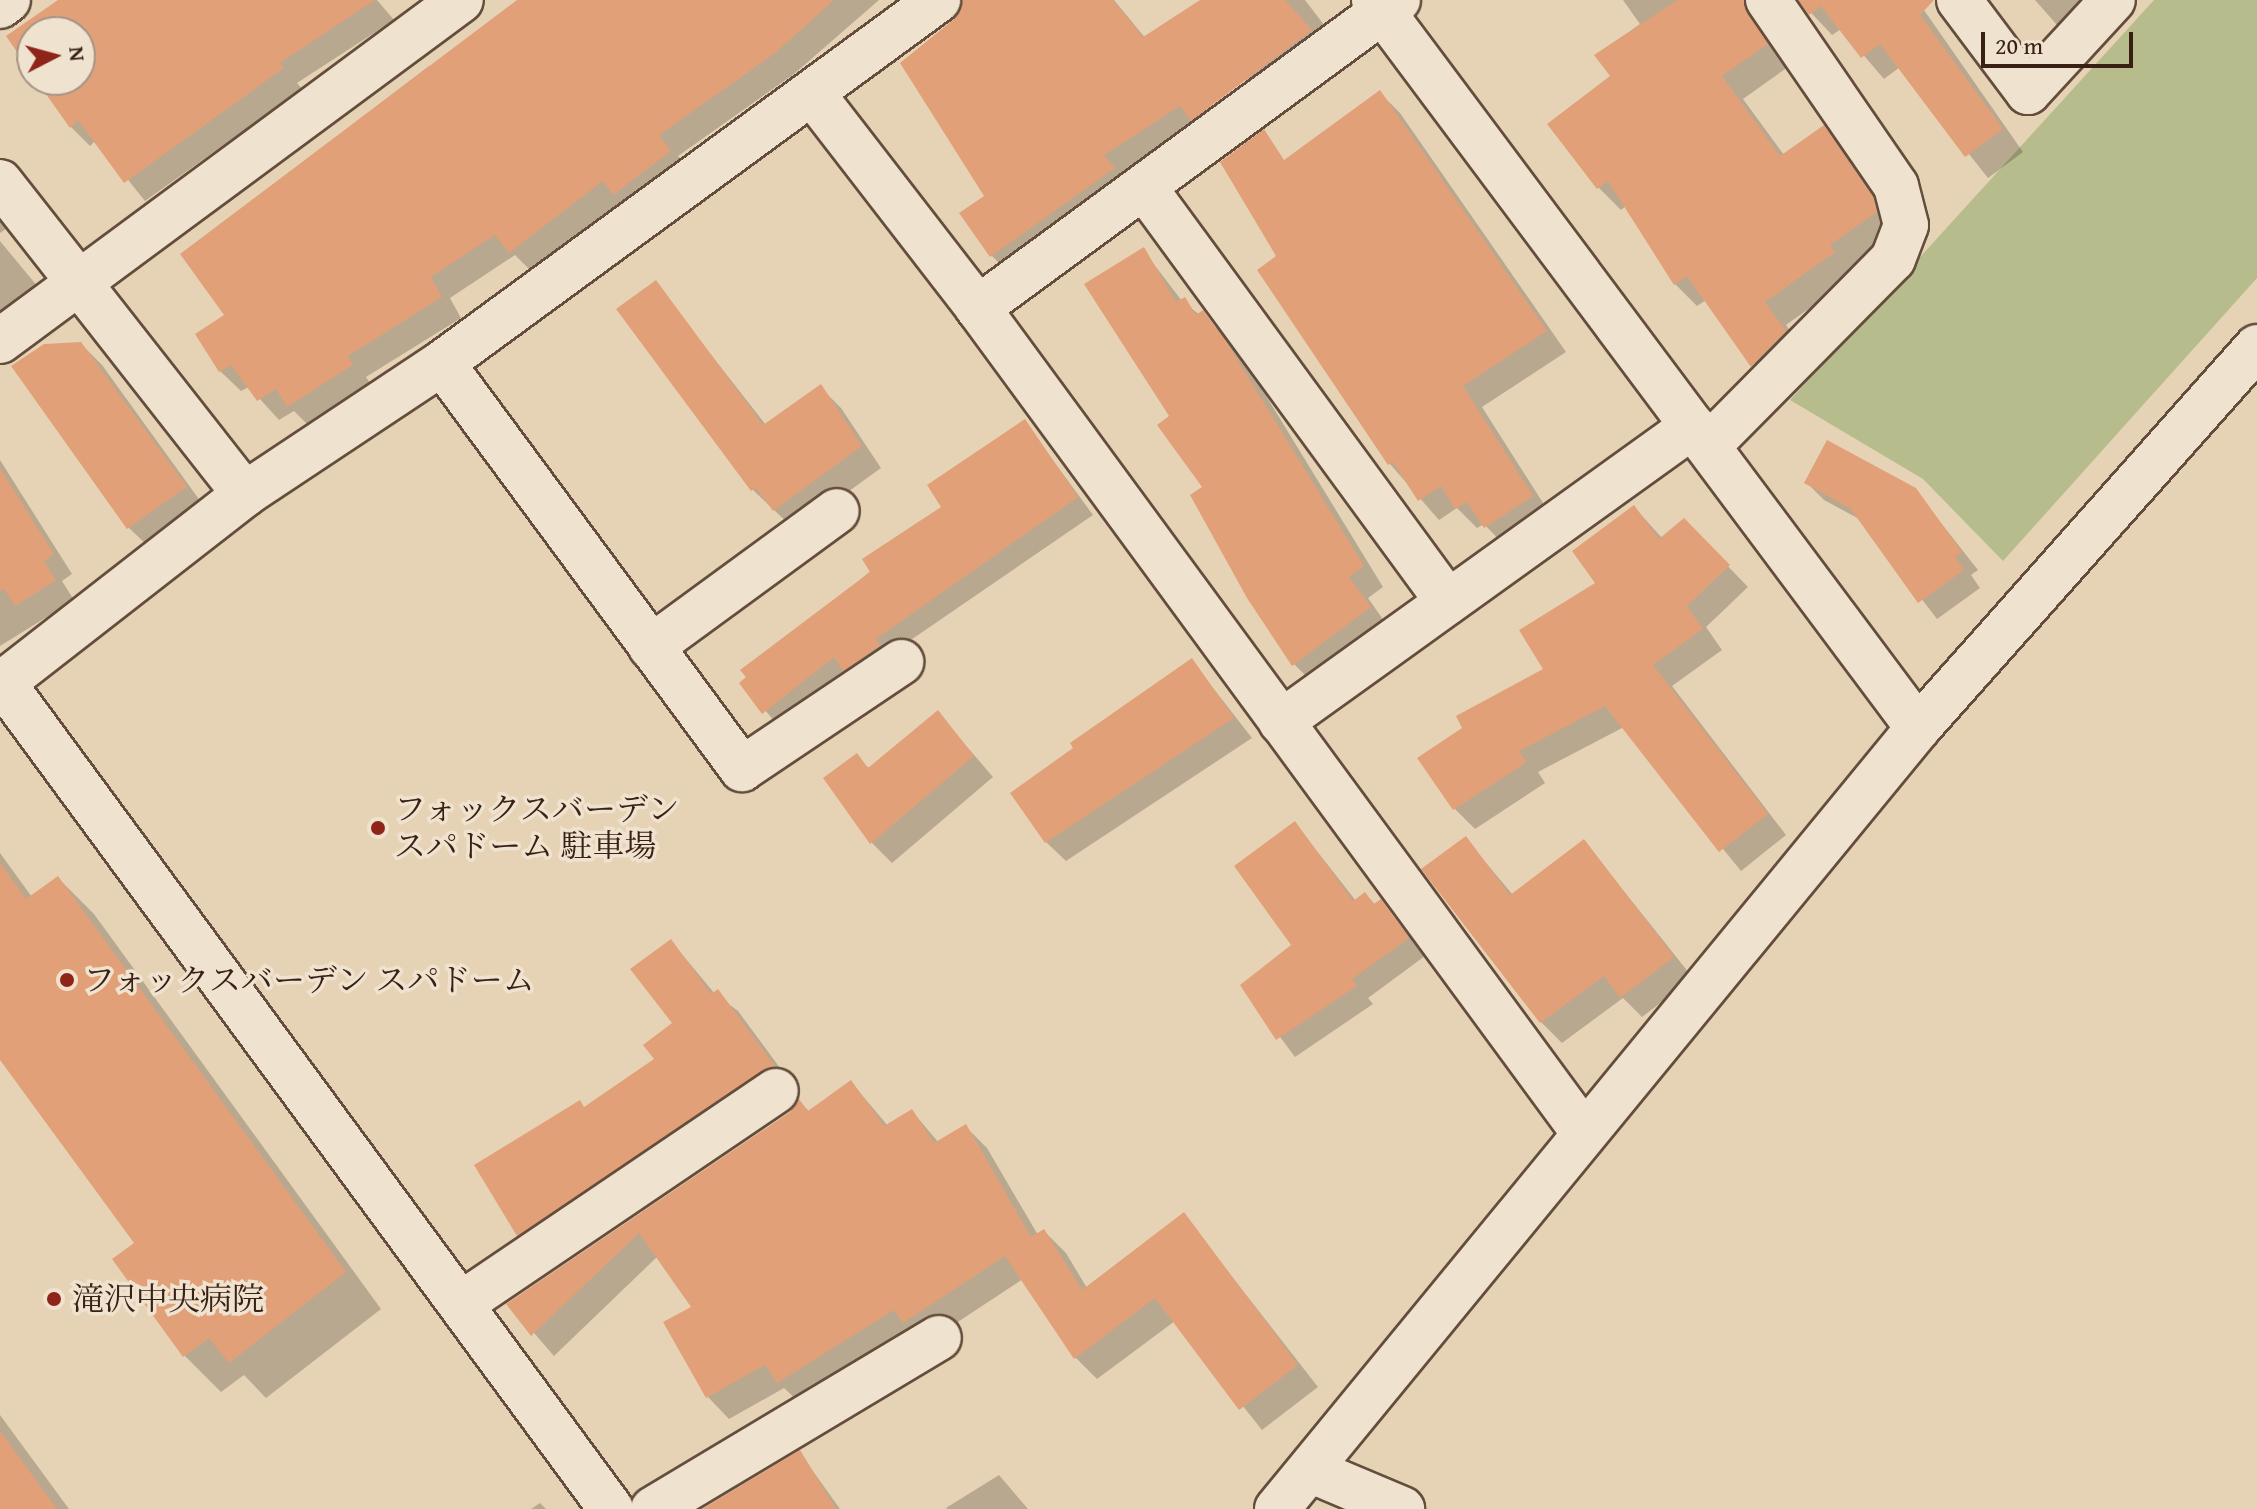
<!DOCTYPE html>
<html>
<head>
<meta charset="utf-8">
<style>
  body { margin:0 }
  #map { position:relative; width:2257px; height:1509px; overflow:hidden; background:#e6d3b5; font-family:"Gentium Book Plus","Noto Serif JP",serif }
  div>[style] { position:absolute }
  .green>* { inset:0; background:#b7bc8c }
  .shadow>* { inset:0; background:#0003 }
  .building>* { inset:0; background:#e2a079 }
  .roads { filter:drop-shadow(2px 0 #644d3c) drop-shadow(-2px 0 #644d3c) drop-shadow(0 2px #644d3c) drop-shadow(0 -2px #644d3c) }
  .minor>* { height:44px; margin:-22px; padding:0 22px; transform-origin:22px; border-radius:22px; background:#efe2cf }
  .dots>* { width:22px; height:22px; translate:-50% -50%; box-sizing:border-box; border:4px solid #efe2cf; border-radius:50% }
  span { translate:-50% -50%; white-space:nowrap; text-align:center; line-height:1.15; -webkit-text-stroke:7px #efe2cf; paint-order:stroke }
  .poi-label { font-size:32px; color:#392014 }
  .left { translate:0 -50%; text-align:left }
  .north { position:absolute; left:16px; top:16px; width:80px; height:80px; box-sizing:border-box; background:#efe2cf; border:2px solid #a69484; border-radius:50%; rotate:84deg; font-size:22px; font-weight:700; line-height:32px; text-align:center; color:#392014 }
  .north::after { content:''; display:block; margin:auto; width:28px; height:36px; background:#8f2418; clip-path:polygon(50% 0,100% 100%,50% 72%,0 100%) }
  .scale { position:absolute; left:1981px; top:32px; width:152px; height:36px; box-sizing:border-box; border:4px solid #392014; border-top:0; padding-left:10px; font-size:24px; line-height:28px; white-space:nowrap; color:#392014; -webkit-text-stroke:6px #efe2cf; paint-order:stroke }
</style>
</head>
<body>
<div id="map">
  <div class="green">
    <div style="clip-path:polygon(2154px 0,2257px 0,2257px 278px,2003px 561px,1923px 479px,1790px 400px)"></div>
  </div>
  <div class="shadow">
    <div style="clip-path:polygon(59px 0,377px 0,394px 20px,297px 83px,302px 89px,145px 201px,96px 140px,90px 146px,71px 127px,39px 80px,80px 80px,80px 32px,32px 32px,32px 70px,9px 36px)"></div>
    <div style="clip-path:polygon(521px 0,879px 0,794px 74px,678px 156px,690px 172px,635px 214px,622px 201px,531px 271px,515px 255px,450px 298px,461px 318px,366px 377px,372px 386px,309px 426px,294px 411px,279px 420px,249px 387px,241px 391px,220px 371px,226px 315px,183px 254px,429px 66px,449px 86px)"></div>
    <div style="clip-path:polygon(1000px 0,1114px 0,1212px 119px,1012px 276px,991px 255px,987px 196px)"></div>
    <div style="clip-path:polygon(1203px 0,1305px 0,1331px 34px,1264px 97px,1244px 77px)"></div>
    <div style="clip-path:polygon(1623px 0,1791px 0,1788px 67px,1743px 99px,1784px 155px,1824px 128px,1846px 150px,1894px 221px,1898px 234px,1850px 267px,1856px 275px,1786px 325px,1807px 354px,1774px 388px,1706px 300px,1697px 306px,1675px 284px,1626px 206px,1621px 210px,1599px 188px,1550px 124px,1612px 76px,1597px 55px,1640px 24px)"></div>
    <div style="clip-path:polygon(1799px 0,1917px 0,2023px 152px,1988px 178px,1900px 67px,1884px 79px,1841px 29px,1832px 35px)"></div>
    <div style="clip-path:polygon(2035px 0,2110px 0,2064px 33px)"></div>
    <div style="clip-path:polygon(1380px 93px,1400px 113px,1566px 352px,1482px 407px,1552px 517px,1506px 547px,1484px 524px,1477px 528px,1457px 508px,1439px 520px,1390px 464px,1279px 256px)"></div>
    <div style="clip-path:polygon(0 222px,6px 229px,0 233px)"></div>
    <div style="clip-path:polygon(0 241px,38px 287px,0 318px)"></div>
    <div style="clip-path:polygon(1143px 250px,1182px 301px,1223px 333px,1249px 368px,1383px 587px,1368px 598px,1389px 628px,1314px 684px,1294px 664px,1172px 417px)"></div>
    <div style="clip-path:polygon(655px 283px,766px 425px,820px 387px,841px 408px,881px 468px,795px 530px,753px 490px)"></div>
    <div style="clip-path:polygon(81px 344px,102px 365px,206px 509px,150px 548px,129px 528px,32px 393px)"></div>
    <div style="clip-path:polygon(1025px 422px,1093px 515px,781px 729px,742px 683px,944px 507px)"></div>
    <div style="clip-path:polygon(0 460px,72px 574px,62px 581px,74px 600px,0 646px)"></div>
    <div style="clip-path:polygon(1807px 483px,1915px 490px,1978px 570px,1971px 575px,1980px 588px,1937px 619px,1861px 520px,1824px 500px)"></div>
    <div style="clip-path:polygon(1634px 507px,1663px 539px,1684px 521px,1748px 587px,1706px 627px,1722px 650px,1672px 686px,1786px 835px,1741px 871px,1624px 727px,1538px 772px,1545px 783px,1475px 829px,1454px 808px,1598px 584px)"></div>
    <div style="clip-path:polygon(1192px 661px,1252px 738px,1066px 861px,1046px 842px)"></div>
    <div style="clip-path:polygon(938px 713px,993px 777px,892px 863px,871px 842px,856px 756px,870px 769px)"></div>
    <div style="clip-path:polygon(1295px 823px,1356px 901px,1365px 894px,1376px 905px,1381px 902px,1425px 956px,1368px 998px,1373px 1004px,1295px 1057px,1242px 986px,1294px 945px)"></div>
    <div style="clip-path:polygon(1466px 839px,1513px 895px,1584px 841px,1693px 978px,1642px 1017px,1623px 998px,1562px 1043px,1541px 1022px)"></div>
    <div style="clip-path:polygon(0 853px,32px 897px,58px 878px,94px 914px,381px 1309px,266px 1398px,244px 1375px,221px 1392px,185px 1356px,115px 1259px,137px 1243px,0 1057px)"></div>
    <div style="clip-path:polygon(671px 941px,715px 994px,738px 1011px,794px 1087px,538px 1255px,518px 1235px,586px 1109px,657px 1060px,675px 1024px)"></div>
    <div style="clip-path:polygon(851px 1082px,888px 1126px,912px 1111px,939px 1143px,966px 1127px,987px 1148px,1038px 1235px,1044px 1231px,1066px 1253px,1087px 1288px,1184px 1215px,1318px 1387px,1262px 1430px,1175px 1321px,1097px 1379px,1076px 1358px,1023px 1279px,926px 1343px,800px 1403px,784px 1388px,729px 1419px,708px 1397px,694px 1307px,658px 1256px,554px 1356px,509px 1304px,791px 1113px,799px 1102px,810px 1112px)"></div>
    <div style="clip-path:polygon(0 1415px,69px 1509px,0 1509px)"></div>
    <div style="clip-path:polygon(800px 1453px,840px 1509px,748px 1509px)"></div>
    <div style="clip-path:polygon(999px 1475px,1028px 1509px,947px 1509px,946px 1508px)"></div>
    <div style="clip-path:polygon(540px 1503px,546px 1509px,531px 1509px)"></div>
  </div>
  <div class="building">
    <div style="clip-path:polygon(58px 0,375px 0,280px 63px,284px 68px,124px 183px,78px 120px,70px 128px,36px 80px,80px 80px,80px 32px,32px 32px,32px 74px,6px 36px)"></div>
    <div style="clip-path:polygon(517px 0,834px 0,774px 54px,659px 135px,671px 151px,613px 195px,603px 181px,509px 253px,495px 235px,431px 277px,442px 297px,348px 356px,353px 365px,287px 407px,276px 389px,257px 401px,231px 365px,219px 372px,195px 334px,224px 315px,180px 254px)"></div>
    <div style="clip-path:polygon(963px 0,1113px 0,1143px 37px,1200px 0,1285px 0,1312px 30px,1191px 121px,1180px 106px,1104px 155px,1115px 168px,990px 257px,959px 213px,984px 196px,900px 63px,953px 20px)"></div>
    <div style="clip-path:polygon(1677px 0,1743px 0,1768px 44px,1722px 76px,1780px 156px,1824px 125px,1873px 197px,1877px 212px,1830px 245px,1835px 252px,1765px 302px,1786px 331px,1751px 367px,1687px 276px,1674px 285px,1608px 181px,1597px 189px,1547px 124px,1610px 76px,1594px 55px)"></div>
    <div style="clip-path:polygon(1798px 0,1934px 0,1920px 15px,2003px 129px,1965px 157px,1880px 44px,1861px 58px,1821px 6px,1809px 15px)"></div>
    <div style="clip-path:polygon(1380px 90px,1547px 331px,1463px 386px,1533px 496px,1484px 528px,1467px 502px,1455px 509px,1441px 486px,1418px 501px,1393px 462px,1388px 465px,1257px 270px,1276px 256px,1220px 162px,1264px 129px,1284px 160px)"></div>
    <div style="clip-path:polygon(1144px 247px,1176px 302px,1185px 297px,1196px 315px,1203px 310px,1229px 346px,1364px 566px,1349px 577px,1371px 607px,1292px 666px,1247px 598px,1190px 495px,1202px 487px,1157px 425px,1169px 416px,1084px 284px)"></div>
    <div style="clip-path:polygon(656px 280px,763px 425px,821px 384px,862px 446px,773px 511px,756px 488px,751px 491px,616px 309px)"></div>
    <div style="clip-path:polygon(81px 342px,187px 487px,127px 529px,11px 366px,44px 344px)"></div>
    <div style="clip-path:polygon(1025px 419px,1078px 497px,876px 639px,880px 645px,857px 662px,843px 671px,834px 657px,762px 714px,739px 683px,746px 677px,740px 670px,870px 572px,862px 559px,941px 507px,927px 485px)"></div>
    <div style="clip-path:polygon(1827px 440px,1916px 488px,1962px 552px,1955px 557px,1964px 570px,1918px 603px,1850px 508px,1804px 483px)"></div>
    <div style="clip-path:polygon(0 468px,54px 554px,44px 561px,56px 580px,15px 606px,4px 589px,0 591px)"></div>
    <div style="clip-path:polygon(1634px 505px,1659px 539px,1684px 518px,1730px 565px,1687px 606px,1703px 629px,1653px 665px,1768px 814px,1719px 852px,1605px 706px,1519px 751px,1527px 762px,1453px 810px,1417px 758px,1462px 728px,1456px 716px,1543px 669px,1519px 630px,1595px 583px,1572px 551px)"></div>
    <div style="clip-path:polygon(1192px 658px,1234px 718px,1045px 843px,1010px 793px,1073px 748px,1070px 743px)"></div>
    <div style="clip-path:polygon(938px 710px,974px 756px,870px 844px,823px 778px,857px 753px,868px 768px)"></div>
    <div style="clip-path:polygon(1295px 821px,1353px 901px,1365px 892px,1374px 904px,1381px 899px,1409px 938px,1352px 979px,1357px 986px,1276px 1040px,1240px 985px,1291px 945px,1234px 866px)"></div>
    <div style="clip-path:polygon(1466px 836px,1510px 895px,1584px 839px,1674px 957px,1620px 998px,1604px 976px,1540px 1023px,1421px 869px)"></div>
    <div style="clip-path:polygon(0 863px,26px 899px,58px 876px,346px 1272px,229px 1363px,209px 1338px,183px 1357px,112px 1259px,134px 1243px,0 1060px)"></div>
    <div style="clip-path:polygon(671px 939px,711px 994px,718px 989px,775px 1066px,517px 1236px,474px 1165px,580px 1100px,584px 1107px,654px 1059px,643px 1045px,672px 1023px,630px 969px)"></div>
    <div style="clip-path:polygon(851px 1080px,884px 1126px,912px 1109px,934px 1143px,966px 1124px,1031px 1237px,1044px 1229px,1082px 1290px,1184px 1212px,1298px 1365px,1239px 1410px,1155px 1298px,1074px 1359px,1005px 1256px,903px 1323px,894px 1310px,777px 1383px,765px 1365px,706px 1398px,663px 1322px,691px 1307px,639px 1233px,531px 1336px,506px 1304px,790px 1112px,799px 1099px,808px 1111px)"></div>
    <div style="clip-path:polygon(0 1431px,57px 1509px,0 1509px)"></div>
    <div style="clip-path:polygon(800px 1450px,836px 1509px,702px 1509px)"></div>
  </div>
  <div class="roads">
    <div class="minor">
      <div style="left:1374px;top:0;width:909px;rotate:53.23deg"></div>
      <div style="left:1398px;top:0;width:521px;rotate:143.75deg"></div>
      <div style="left:978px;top:308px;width:1022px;rotate:53.71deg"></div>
      <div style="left:1959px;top:0;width:115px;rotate:53.1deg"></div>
      <div style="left:2028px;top:92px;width:125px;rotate:-47.3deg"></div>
      <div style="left:0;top:6px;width:10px;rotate:-37deg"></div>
      <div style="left:812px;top:93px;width:272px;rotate:52.3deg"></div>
      <div style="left:0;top:182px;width:397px;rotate:51.9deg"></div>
      <div style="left:1144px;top:187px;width:514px;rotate:53.78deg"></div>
      <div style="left:0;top:341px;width:573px;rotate:-36.49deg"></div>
      <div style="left:442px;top:363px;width:505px;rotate:53.54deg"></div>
      <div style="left:742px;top:769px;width:192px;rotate:-33.9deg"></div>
      <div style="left:1708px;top:446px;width:263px;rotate:-45.3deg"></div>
      <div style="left:1893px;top:259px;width:36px;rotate:-69deg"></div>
      <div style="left:1906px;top:225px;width:40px;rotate:-104.4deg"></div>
      <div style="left:1896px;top:186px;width:226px;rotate:-124.5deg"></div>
      <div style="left:651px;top:647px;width:230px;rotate:-36.2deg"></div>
      <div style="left:3px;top:683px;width:1026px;rotate:53.64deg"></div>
      <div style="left:0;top:685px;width:311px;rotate:-37.9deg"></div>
      <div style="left:245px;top:494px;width:237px;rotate:-33.6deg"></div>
      <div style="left:442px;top:363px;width:615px;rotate:-36.2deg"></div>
      <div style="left:1281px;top:722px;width:507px;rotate:-35.7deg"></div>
      <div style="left:461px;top:1304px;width:380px;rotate:-34.1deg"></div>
      <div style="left:1312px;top:1471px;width:98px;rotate:22.9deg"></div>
      <div style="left:653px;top:1509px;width:333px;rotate:-30.9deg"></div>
      <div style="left:1277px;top:1509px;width:1010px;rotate:-50.62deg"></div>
      <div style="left:1918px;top:728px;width:510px;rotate:-48.34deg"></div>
    </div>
  </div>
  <div class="dots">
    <div style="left:378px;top:828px;background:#8f2418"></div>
    <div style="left:67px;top:980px;background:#8f2418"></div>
    <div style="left:54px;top:1299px;background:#8f2418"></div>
  </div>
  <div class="poi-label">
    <span class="left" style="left:394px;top:828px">フォックスバーデン<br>スパドーム 駐車場</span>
    <span class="left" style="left:83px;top:980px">フォックスバーデン スパドーム</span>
    <span class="left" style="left:72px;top:1299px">滝沢中央病院</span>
  </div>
  <div class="north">N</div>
  <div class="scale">20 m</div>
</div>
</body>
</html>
